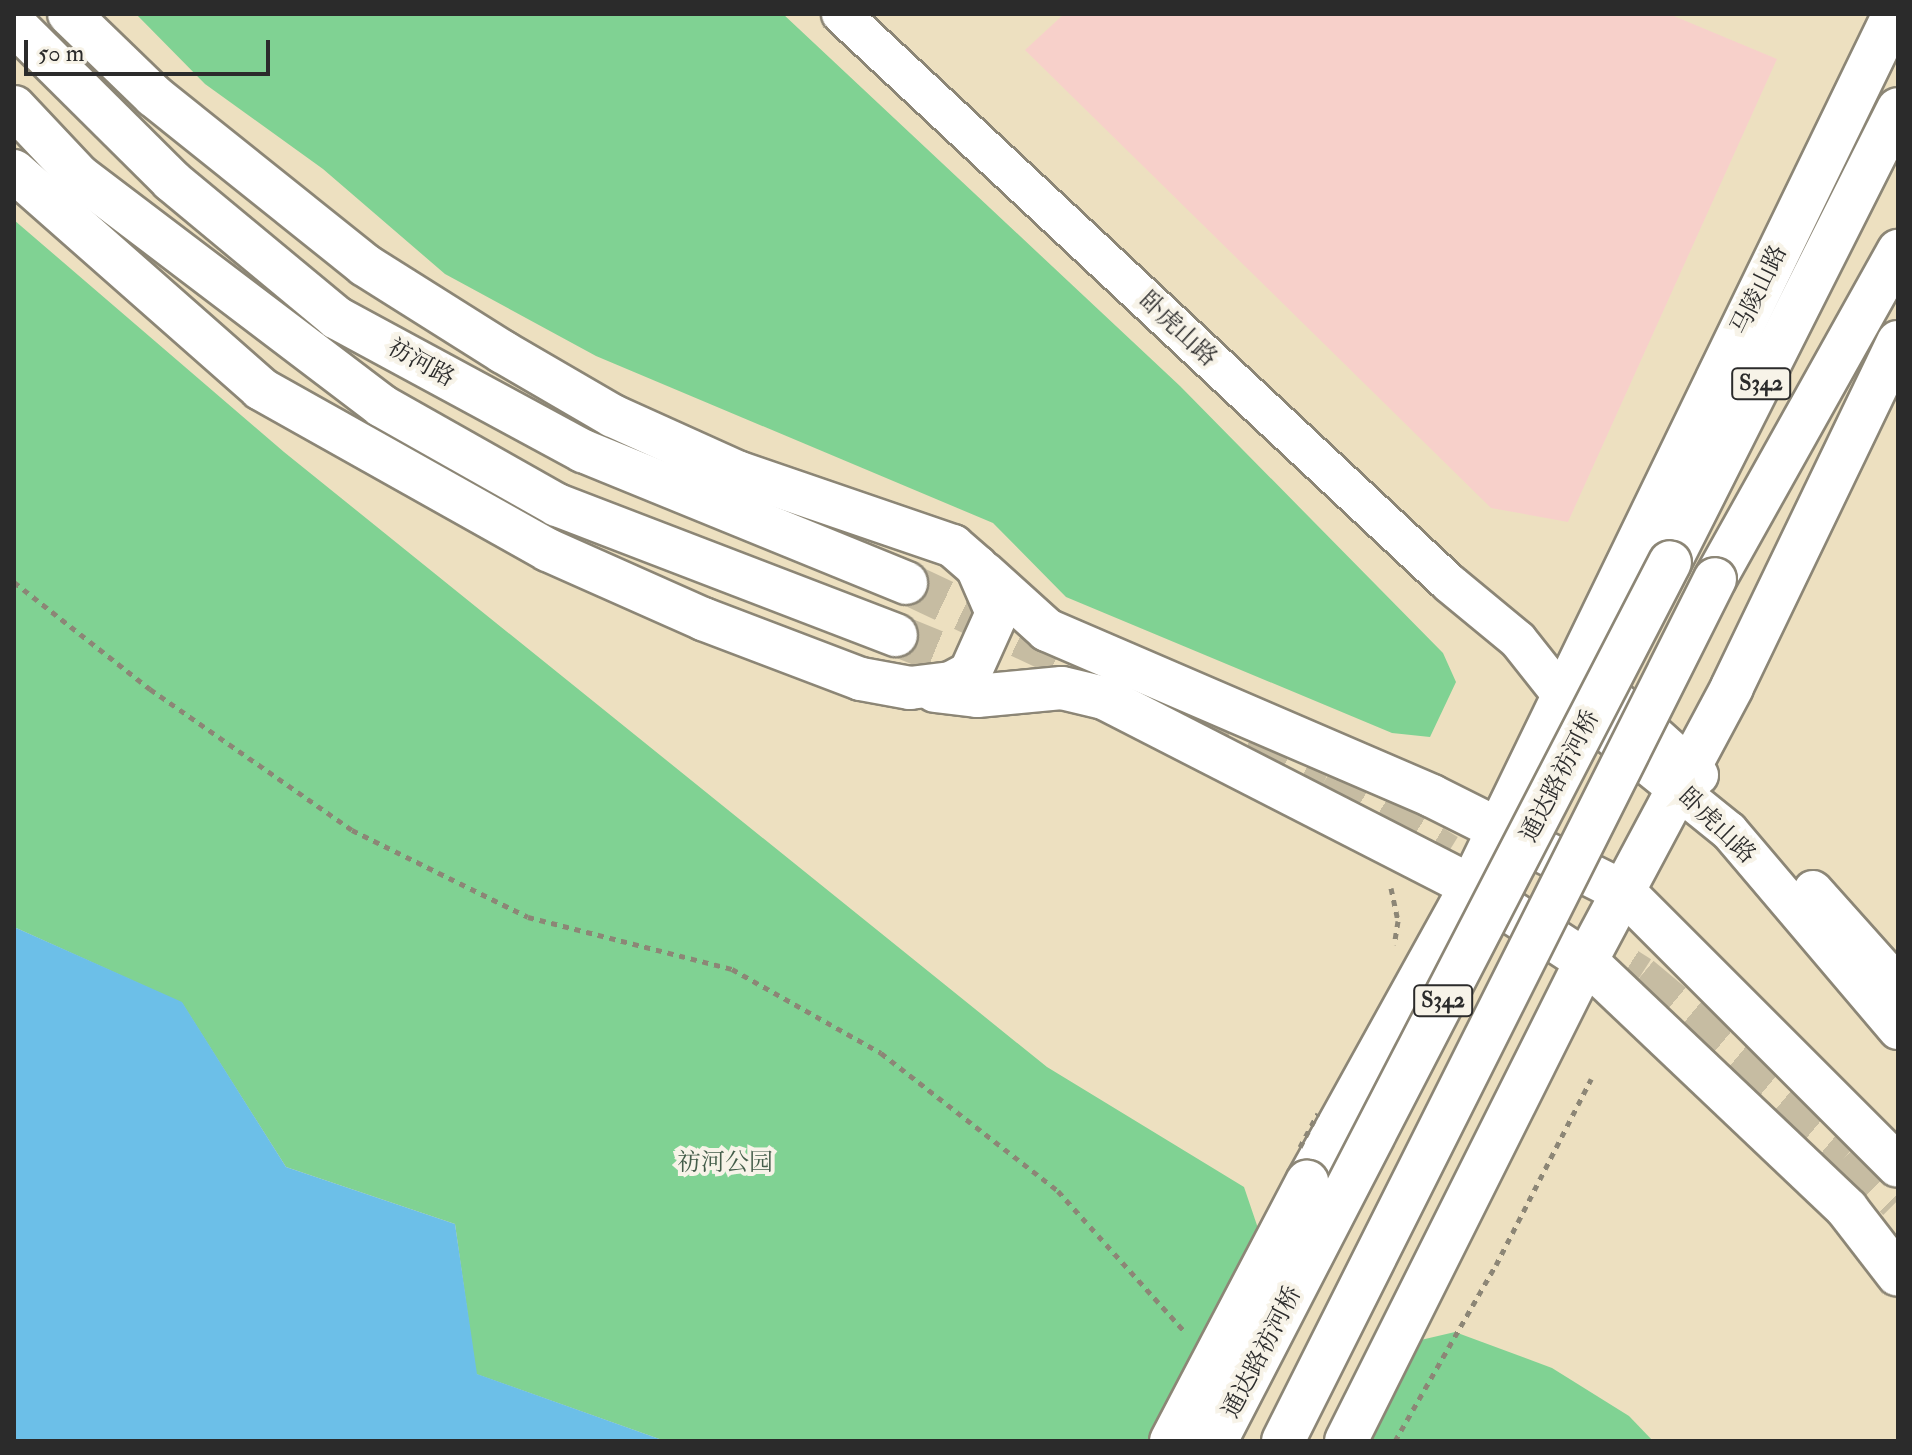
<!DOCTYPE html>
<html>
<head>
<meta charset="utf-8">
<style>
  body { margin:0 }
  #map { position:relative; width:1912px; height:1455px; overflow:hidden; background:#ede0c0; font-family:"IM FELL Double Pica","Noto Serif SC",serif }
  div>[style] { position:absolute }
  .built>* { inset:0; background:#f7d0ca }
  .green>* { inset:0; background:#80d293 }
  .water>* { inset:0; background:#6cbfe8 }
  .primary-tunnel>* { height:42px; margin-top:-21px; transform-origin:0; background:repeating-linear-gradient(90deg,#c6bca2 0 42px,transparent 0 63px) }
  .path>* { height:5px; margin-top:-2.5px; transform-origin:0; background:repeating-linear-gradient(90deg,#8c8676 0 6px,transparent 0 12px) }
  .roads { filter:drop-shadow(2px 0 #8c8676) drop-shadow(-2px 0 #8c8676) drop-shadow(0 2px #8c8676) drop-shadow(0 -2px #8c8676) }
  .secondary>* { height:38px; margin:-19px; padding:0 19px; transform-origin:19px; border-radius:19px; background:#fff }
  .primary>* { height:42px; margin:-21px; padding:0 21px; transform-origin:21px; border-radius:21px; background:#fff }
  .path-bridge>* { height:5px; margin-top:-2.5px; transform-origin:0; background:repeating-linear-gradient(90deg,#8c8676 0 6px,transparent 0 12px) }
  .bridges { filter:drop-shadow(2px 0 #8c8676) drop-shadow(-2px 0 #8c8676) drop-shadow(0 2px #8c8676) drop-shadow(0 -2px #8c8676) }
  .primary-bridge>* { height:42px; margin:-21px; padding:0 21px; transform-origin:21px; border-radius:21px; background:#fff }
  span { translate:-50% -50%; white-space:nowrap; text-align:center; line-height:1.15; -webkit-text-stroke:8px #f7f3e8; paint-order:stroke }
  .shield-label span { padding:2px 6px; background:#f7f3e8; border:2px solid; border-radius:6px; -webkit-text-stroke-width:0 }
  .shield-label { font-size:22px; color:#2b2b2b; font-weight:700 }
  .street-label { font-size:24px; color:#2b2b2b }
  .park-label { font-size:24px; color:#445d4a }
  .frame { position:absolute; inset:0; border:16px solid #2b2b2b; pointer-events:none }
  .scale { position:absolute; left:24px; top:40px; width:246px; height:36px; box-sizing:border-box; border:4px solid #2b2b2b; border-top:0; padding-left:10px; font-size:24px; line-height:28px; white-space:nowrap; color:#2b2b2b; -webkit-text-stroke:6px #f7f3e8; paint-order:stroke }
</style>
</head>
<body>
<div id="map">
  <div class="built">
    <div style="clip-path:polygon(1064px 14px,1669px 14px,1777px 59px,1568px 522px,1491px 508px,1025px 50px)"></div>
  </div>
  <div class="green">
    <div style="clip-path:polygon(136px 14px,783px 14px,1180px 386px,1443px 653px,1456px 682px,1430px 737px,1392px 733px,1066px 597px,993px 523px,596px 356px,445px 274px,323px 169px,205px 84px)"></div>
    <div style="clip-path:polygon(14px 220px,284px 452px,1047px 1067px,1244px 1187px,1262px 1240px,1162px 1441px,665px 1441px,476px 1374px,455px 1224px,286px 1167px,182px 1003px,14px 927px)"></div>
    <div style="clip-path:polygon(1455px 1332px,1552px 1368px,1629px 1416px,1653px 1441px,1349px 1441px,1395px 1346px)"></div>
  </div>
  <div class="water">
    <div style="clip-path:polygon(14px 927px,182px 1002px,286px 1167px,455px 1224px,477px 1374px,665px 1441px,14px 1441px)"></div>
  </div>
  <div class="primary-tunnel">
    <div style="left:906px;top:583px;width:463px;rotate:25.2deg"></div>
    <div style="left:1325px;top:780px;width:143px;rotate:31.6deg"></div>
    <div style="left:896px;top:635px;width:119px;rotate:22.2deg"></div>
    <div style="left:1574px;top:935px;width:78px;rotate:32.5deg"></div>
    <div style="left:1640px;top:977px;width:273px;rotate:39.8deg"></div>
    <div style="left:1850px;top:1152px;width:68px;rotate:45deg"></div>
  </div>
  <div class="path">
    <div style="left:14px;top:582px;width:173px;rotate:38.2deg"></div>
    <div style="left:150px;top:689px;width:246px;rotate:34.9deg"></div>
    <div style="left:352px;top:830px;width:196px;rotate:26.3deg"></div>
    <div style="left:528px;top:917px;width:211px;rotate:14.3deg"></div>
    <div style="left:732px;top:969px;width:171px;rotate:29.4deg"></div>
    <div style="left:881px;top:1053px;width:224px;rotate:37.9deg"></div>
    <div style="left:1058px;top:1191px;width:191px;rotate:48deg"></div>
    <div style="left:1391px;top:888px;width:34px;rotate:78deg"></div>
    <div style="left:1398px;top:921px;width:24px;rotate:99deg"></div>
    <div style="left:1395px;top:1441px;width:203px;rotate:-60.2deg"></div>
    <div style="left:1496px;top:1265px;width:209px;rotate:-62.9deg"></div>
  </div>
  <div class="roads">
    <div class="secondary">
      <div style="left:841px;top:14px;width:833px;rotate:43.1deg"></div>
      <div style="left:1449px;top:583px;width:89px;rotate:39.6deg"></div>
      <div style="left:1518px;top:640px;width:74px;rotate:51.6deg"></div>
      <div style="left:1564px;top:698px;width:212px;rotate:38.9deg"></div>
      <div style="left:1729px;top:831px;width:261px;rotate:49.7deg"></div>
      <div style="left:1582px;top:669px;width:158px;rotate:42.2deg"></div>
      <div style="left:1813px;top:890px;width:127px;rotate:48.2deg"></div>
    </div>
    <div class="primary">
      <div style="left:14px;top:24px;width:223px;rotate:44.8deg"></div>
      <div style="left:172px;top:181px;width:214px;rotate:39.7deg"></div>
      <div style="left:337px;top:318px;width:280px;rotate:28.4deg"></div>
      <div style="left:583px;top:451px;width:349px;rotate:22.2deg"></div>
      <div style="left:14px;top:107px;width:95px;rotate:46.7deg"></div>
      <div style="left:79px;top:176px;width:380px;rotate:37.2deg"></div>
      <div style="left:382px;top:406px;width:201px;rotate:29.5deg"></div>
      <div style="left:557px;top:505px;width:363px;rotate:21deg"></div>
      <div style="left:14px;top:171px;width:329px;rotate:41.4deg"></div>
      <div style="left:261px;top:389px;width:329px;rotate:29.3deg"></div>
      <div style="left:548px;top:550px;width:170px;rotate:24deg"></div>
      <div style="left:703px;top:619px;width:169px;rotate:20.8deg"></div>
      <div style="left:861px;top:679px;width:50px;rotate:10.4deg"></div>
      <div style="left:910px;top:688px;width:41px;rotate:-7deg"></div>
      <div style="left:951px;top:683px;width:21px;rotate:-28deg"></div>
      <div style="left:970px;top:673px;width:66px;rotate:-65.8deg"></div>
      <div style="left:997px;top:613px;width:50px;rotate:-113.5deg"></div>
      <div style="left:977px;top:567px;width:32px;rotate:-139deg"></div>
      <div style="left:953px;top:546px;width:228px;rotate:-161.1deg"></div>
      <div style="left:737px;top:472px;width:136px;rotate:-155.7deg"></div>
      <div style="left:613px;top:416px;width:127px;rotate:-149.8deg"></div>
      <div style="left:503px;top:352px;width:163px;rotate:-147.8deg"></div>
      <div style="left:365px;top:265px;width:270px;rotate:-141.3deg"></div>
      <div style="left:154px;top:96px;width:118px;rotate:-136deg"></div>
      <div style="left:1670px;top:562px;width:507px;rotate:-63.28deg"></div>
      <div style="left:984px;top:573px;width:85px;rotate:42.1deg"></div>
      <div style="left:1047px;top:630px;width:419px;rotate:23.3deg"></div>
      <div style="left:1432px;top:796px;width:215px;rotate:26.6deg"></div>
      <div style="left:1624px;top:892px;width:387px;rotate:45deg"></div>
      <div style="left:1715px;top:579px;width:376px;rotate:-60.8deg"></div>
      <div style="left:935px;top:691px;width:42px;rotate:6.8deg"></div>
      <div style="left:977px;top:696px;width:85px;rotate:-5.4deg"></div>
      <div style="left:1062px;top:688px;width:43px;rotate:13.4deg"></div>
      <div style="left:1104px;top:698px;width:412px;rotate:27.1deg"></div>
      <div style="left:1471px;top:886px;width:137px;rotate:33.1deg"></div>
      <div style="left:1586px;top:961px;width:360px;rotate:43.5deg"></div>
      <div style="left:1847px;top:1209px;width:83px;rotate:52.3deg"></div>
      <div style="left:1307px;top:1182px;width:338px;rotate:-61deg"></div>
      <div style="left:1471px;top:886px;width:969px;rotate:-64.12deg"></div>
      <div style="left:1346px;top:1441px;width:537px;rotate:-63.43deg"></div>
      <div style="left:1586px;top:961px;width:310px;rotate:-61.9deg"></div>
      <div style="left:1732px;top:687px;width:383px;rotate:-64.3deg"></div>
    </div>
  </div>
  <div class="path-bridge">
    <div style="left:1300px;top:1147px;width:38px;rotate:-62deg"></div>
  </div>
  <div class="bridges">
    <div class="primary-bridge">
      <div style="left:1171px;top:1441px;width:293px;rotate:-62.3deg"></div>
      <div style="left:1216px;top:1441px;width:989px;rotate:-62.68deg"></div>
      <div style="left:1283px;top:1441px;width:964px;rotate:-63.38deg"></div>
    </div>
  </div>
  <div class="shield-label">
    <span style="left:1761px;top:384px">S342</span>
    <span style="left:1443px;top:1001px">S342</span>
  </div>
  <div class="street-label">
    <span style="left:1759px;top:290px;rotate:-64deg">马陵山路</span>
    <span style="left:1178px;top:329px;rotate:43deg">卧虎山路</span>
    <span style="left:421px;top:363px;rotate:29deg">祊河路</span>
    <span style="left:1560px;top:776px;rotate:-63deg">通达路祊河桥</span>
    <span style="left:1717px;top:826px;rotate:44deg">卧虎山路</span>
    <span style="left:1262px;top:1352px;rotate:-63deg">通达路祊河桥</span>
  </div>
  <div class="park-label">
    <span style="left:725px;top:1163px">祊河公园</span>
  </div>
  <div class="frame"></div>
  <div class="scale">50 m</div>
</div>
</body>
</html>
